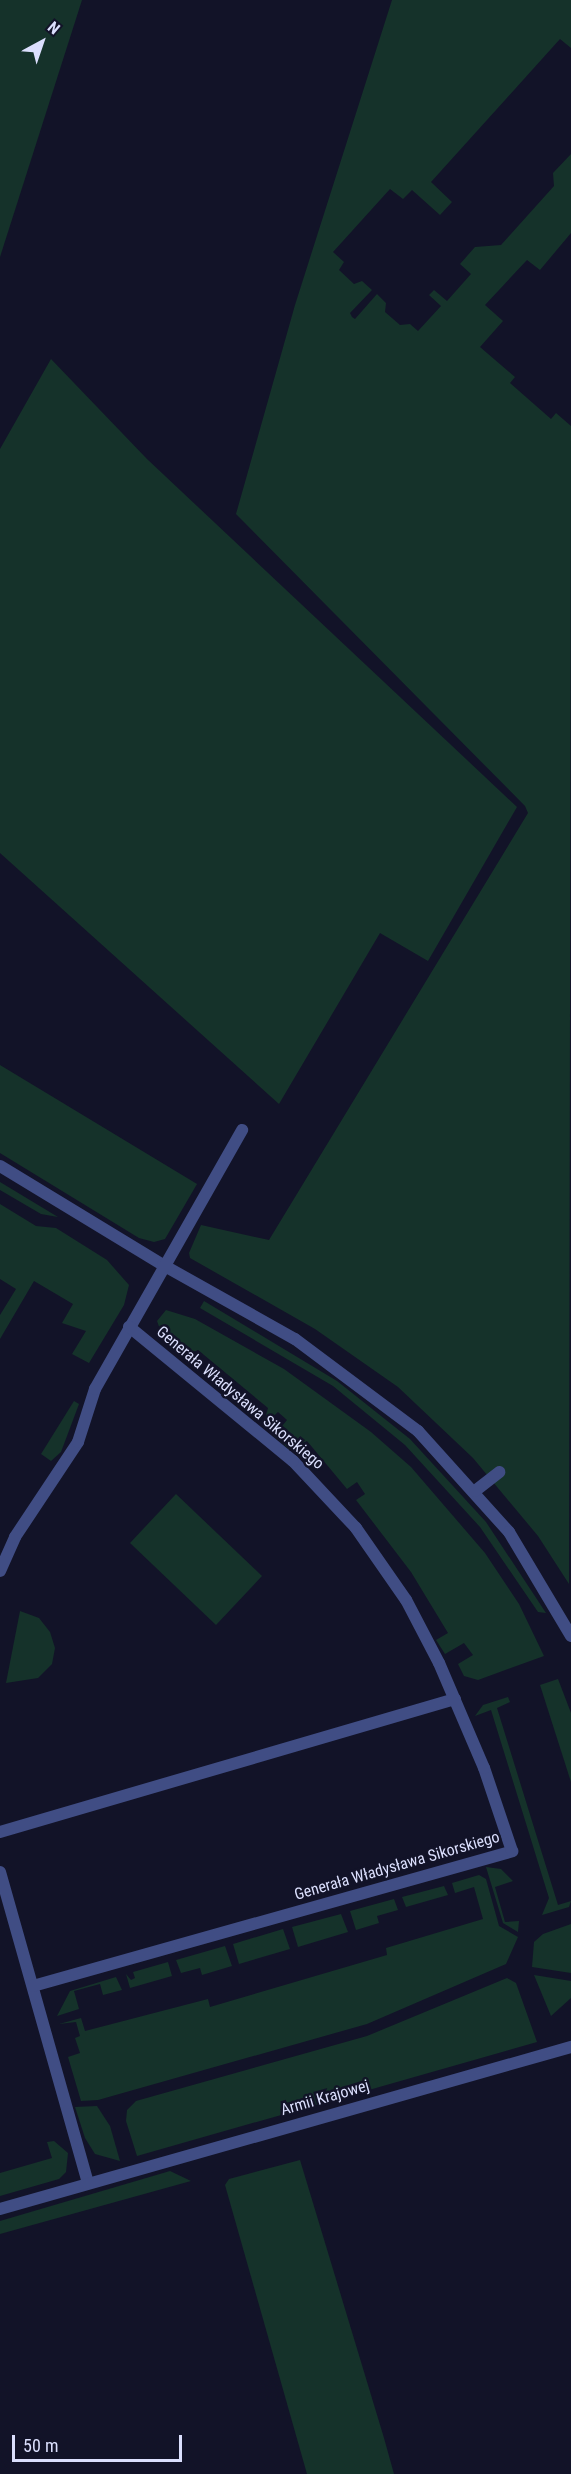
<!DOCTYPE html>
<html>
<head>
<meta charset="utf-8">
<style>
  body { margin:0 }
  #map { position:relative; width:571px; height:2474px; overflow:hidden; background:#121328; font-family:"Roboto Condensed",sans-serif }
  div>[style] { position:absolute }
  .green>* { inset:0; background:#15322a }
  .minor>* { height:12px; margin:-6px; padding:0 6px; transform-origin:6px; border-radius:6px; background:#404d84 }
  span { translate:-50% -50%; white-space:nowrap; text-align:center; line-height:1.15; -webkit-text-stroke:5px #121328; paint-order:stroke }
  .street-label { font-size:16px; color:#dbdffd }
  .north { position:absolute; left:12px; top:12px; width:60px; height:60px; -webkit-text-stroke:4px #121328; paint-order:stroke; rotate:40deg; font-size:16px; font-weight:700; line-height:24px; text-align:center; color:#dbdffd }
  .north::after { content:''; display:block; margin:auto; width:21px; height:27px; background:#dbdffd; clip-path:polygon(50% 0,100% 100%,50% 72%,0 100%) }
  .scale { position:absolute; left:12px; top:2435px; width:170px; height:27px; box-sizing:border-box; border:3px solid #dbdffd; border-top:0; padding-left:8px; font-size:18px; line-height:21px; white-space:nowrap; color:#dbdffd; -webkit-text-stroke:4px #121328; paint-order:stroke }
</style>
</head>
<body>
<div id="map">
  <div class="green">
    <div style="clip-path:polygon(0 0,82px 0,0 257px)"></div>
    <div style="clip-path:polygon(392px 0,571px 0,571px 48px,560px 39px,431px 182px,452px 202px,440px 215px,412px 190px,403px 199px,390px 189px,333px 252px,344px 262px,339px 270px,354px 284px,362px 281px,372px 290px,350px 313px,352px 317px,355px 319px,377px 294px,386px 303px,385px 312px,400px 325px,410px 324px,418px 331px,441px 306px,429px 295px,434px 290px,447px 301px,471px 274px,460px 264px,475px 247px,501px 245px,554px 186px,553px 173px,571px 154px,571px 233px,540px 270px,527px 260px,485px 305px,503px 321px,480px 347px,515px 377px,510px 383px,551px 419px,556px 413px,571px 426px,569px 1584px,538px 1536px,473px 1458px,398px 1387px,315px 1329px,190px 1258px,189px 1253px,201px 1225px,269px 1240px,528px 813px,525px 806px,236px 514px,295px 305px)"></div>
    <div style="clip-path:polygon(51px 359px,147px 459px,517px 807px,428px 961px,380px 933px,279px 1104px,0 853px,0 449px)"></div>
    <div style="clip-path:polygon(0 1065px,197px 1184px,165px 1239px,154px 1242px,139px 1238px,0 1153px)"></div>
    <div style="clip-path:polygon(0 1182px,58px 1217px,41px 1214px,0 1190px)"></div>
    <div style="clip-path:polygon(0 1204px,36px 1226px,56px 1228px,107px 1260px,129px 1285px,124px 1305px,89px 1363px,72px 1354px,86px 1331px,62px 1323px,73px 1304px,34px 1281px,0 1339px,0 1315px,16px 1289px,0 1279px)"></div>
    <div style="clip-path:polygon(204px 1301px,337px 1381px,410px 1439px,486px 1522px,546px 1613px,538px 1612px,480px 1527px,405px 1445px,333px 1386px,200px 1308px)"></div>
    <div style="clip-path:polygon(166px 1310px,195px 1319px,284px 1369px,371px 1432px,411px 1467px,485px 1553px,519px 1604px,544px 1656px,478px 1680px,464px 1676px,458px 1664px,473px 1655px,464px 1643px,445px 1654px,436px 1640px,448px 1633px,411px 1572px,356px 1500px,365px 1494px,357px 1482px,347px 1489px,307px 1441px,289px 1449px,274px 1436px,287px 1420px,278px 1412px,263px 1426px,268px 1408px,198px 1350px,189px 1354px,161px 1332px,157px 1321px)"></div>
    <div style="clip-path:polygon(74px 1401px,79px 1404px,61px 1452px,51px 1461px,41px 1454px)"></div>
    <div style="clip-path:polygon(176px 1494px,262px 1576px,216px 1625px,130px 1543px)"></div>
    <div style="clip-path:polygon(20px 1611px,39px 1618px,50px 1632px,55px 1648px,52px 1664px,38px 1678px,6px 1683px)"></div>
    <div style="clip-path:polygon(558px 1679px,571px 1713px,571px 1782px,540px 1685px)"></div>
    <div style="clip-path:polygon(508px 1697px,510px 1702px,497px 1708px,558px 1905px,571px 1901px,569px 1907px,542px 1915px,549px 1898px,491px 1710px,475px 1716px,483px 1705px)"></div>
    <div style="clip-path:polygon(486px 1867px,501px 1869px,513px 1881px,495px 1887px,505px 1922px,519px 1921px,518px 1932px,503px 1923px)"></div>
    <div style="clip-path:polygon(479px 1875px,486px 1879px,499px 1926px,518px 1937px,506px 1964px,367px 2024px,98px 2100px,81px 2101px,68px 2057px,80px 2053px,75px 2038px,80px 2036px,76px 2022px,59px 2024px,81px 2018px,85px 2031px,208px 1999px,210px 2007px,387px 1955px,386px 1948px,483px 1919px,474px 1887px,455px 1893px,452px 1883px)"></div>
    <div style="clip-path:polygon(444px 1886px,448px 1895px,406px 1907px,402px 1897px)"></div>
    <div style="clip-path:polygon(394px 1899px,398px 1910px,377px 1916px,379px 1923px,356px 1930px,350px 1911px)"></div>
    <div style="clip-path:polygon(341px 1914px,348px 1932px,298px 1947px,292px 1927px)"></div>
    <div style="clip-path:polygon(571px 1924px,571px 1973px,532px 1967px,534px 1942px,543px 1934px)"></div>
    <div style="clip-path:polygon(283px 1929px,290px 1949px,239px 1964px,233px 1944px)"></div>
    <div style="clip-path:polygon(225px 1946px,232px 1966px,202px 1975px,200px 1968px,181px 1973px,176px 1960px)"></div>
    <div style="clip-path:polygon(168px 1962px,172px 1976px,130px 1988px,126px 1974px,131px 1980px,135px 1978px,133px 1972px)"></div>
    <div style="clip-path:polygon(534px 1975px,571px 1981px,571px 1998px,551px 2016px)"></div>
    <div style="clip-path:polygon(116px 1977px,122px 1990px,103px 1995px,100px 1984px,74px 1991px,79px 2009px,57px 2016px,70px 1991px)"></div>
    <div style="clip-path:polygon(507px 1978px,516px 1983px,537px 2042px,137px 2156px,126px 2121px,127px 2110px,136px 2101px,367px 2036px)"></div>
    <div style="clip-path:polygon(97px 2106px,110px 2126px,120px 2161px,95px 2154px,85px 2138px,75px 2107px)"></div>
    <div style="clip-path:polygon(54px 2141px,68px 2153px,66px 2172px,59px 2179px,0 2196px,0 2173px,52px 2158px,47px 2142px)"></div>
    <div style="clip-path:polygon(300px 2160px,384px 2438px,394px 2474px,307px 2474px,225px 2185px,229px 2179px)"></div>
    <div style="clip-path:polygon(170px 2171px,191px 2181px,0 2234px,0 2221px)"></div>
  </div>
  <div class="minor">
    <div style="left:0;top:1166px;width:191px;rotate:31.3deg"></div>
    <div style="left:163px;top:1265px;width:151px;rotate:29.3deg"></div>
    <div style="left:295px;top:1339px;width:154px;rotate:36.8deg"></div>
    <div style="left:418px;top:1431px;width:136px;rotate:48deg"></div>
    <div style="left:509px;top:1532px;width:121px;rotate:59.2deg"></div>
    <div style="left:475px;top:1491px;width:31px;rotate:-38deg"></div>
    <div style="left:0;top:1571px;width:37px;rotate:-66deg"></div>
    <div style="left:15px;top:1537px;width:114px;rotate:-56.4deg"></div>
    <div style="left:78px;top:1442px;width:56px;rotate:-72.2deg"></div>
    <div style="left:95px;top:1389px;width:298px;rotate:-60.4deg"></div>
    <div style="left:0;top:1832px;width:474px;rotate:-16.3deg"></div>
    <div style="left:0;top:1872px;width:323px;rotate:74.2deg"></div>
    <div style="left:33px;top:1986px;width:498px;rotate:-15.7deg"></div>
    <div style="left:512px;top:1851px;width:88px;rotate:-108.6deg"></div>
    <div style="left:484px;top:1768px;width:114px;rotate:-113.2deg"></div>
    <div style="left:439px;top:1663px;width:71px;rotate:-117.6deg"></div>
    <div style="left:406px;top:1600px;width:88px;rotate:-124.8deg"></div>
    <div style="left:356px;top:1528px;width:92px;rotate:-133.2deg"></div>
    <div style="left:293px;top:1461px;width:212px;rotate:-140.7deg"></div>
    <div style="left:0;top:2209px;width:594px;rotate:-15.84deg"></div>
  </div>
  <div class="street-label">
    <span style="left:240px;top:1398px;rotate:40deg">Generała Władysława Sikorskiego</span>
    <span style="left:397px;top:1866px;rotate:-16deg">Generała Władysława Sikorskiego</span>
    <span style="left:325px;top:2098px;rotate:-16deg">Armii Krajowej</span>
  </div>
  <div class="north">N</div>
  <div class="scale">50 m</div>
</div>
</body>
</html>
